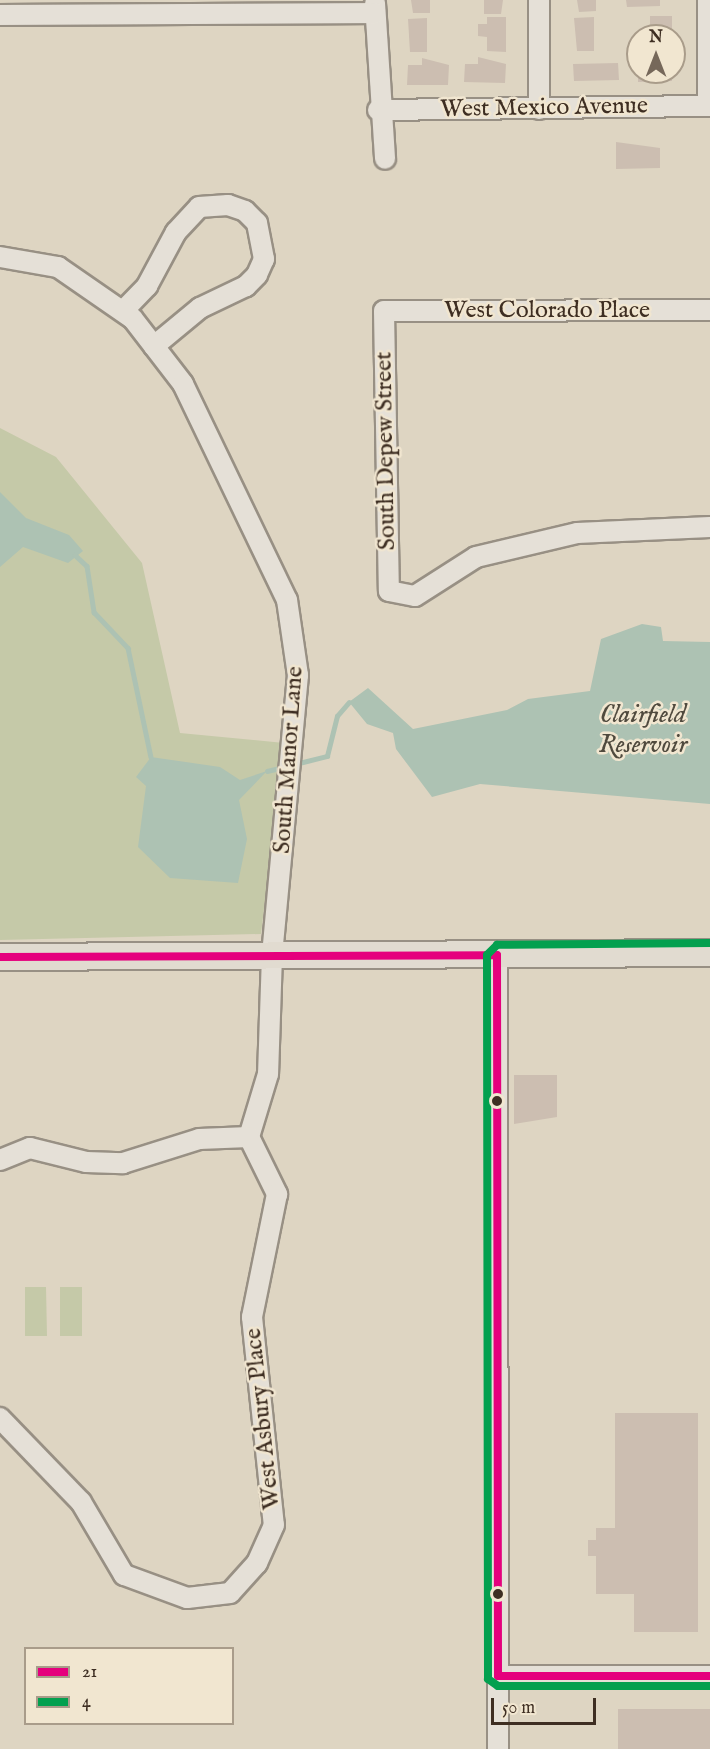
<!DOCTYPE html>
<html>
<head>
<meta charset="utf-8">
<style>
  body { margin:0 }
  #map { position:relative; width:710px; height:1749px; overflow:hidden; background:#ded5c2; font-family:"IM FELL English",serif }
  div>[style] { position:absolute }
  .green>* { inset:0; background:#c5c9a8 }
  .water>* { inset:0; background:#adc2b3 }
  .stream>* { height:4.5px; margin:-2.25px; padding:0 2.25px; transform-origin:2.25px; border-radius:2.25px; background:#adc2b3 }
  .building>* { inset:0; background:#ccbeb1 }
  .roads { filter:drop-shadow(2px 0 #989084) drop-shadow(-2px 0 #989084) drop-shadow(0 2px #989084) drop-shadow(0 -2px #989084) }
  .minor>* { height:20px; margin:-10px; padding:0 10px; transform-origin:10px; border-radius:10px; background:#e5e0d7 }
  .major>* { height:26px; margin:-13px; padding:0 13px; transform-origin:13px; border-radius:13px; background:#e1dbd0 }
  .bus-1>* { height:8px; margin:-4px; padding:0 4px; transform-origin:4px; border-radius:4px; background:#e5007d }
  .bus-2>* { height:8px; margin:-4px; padding:0 4px; transform-origin:4px; border-radius:4px; background:#03a04f }
  .dots>* { width:16px; height:16px; translate:-50% -50%; box-sizing:border-box; border:3px solid #f1e6d0; border-radius:50% }
  span { translate:-50% -50%; white-space:nowrap; text-align:center; line-height:1.15; -webkit-text-stroke:5px #f1e6d0; paint-order:stroke }
  .street-label { font-size:24px; color:#3e2e22 }
  .water-label { font-size:26px; color:#504a3e; font-style:italic }
  .legend { position:absolute; left:24px; top:1647px; width:210px; height:78px; box-sizing:border-box; background:#f1e6d0; border:2px solid #a99c8a; margin:0; padding:8px 10px; list-style:none; font-size:18px; color:#3e2e22 }
  .legend li { display:flex; align-items:center; gap:12px; height:30px }
  .legend b { width:30px; border:2px solid #a99c8a }
  .north { position:absolute; left:626px; top:24px; width:60px; height:60px; box-sizing:border-box; background:#f1e6d0; border:2px solid #a99c8a; border-radius:50%; rotate:0deg; font-size:16px; font-weight:700; line-height:24px; text-align:center; color:#3e2e22 }
  .north::after { content:''; display:block; margin:auto; width:21px; height:27px; background:#76685a; clip-path:polygon(50% 0,100% 100%,50% 72%,0 100%) }
  .scale { position:absolute; left:491px; top:1698px; width:105px; height:27px; box-sizing:border-box; border:3px solid #3e2e22; border-top:0; padding-left:8px; font-size:18px; line-height:21px; white-space:nowrap; color:#3e2e22; -webkit-text-stroke:4px #f1e6d0; paint-order:stroke }
</style>
</head>
<body>
<div id="map">
  <div class="green">
    <div style="clip-path:polygon(0 428px,56px 457px,142px 563px,180px 733px,284px 743px,261px 934px,0 940px)"></div>
    <div style="clip-path:polygon(25px 1287px,46px 1287px,47px 1336px,25px 1336px)"></div>
    <div style="clip-path:polygon(60px 1287px,82px 1287px,82px 1336px,60px 1336px)"></div>
  </div>
  <div class="water">
    <div style="clip-path:polygon(0 492px,26px 518px,69px 535px,83px 551px,68px 563px,23px 547px,0 567px)"></div>
    <div style="clip-path:polygon(642px 624px,661px 627px,663px 641px,710px 642px,710px 804px,480px 784px,432px 797px,396px 749px,393px 733px,367px 724px,349px 702px,368px 688px,413px 729px,507px 710px,528px 699px,590px 691px,601px 639px)"></div>
    <div style="clip-path:polygon(151px 757px,220px 767px,240px 780px,267px 771px,239px 800px,247px 839px,238px 883px,170px 878px,138px 847px,146px 786px,136px 777px)"></div>
  </div>
  <div class="stream">
    <div style="left:75px;top:555px;width:16px;rotate:43deg"></div>
    <div style="left:87px;top:566px;width:47px;rotate:81.3deg"></div>
    <div style="left:94px;top:612px;width:50px;rotate:46.6deg"></div>
    <div style="left:128px;top:648px;width:111px;rotate:78.1deg"></div>
    <div style="left:295px;top:764px;width:33px;rotate:-14deg"></div>
    <div style="left:327px;top:756px;width:41px;rotate:-76deg"></div>
    <div style="left:337px;top:716px;width:18px;rotate:-49deg"></div>
    <div style="left:267px;top:771px;width:17px;rotate:-13deg"></div>
  </div>
  <div class="building">
    <div style="clip-path:polygon(411px 0,430px 0,430px 13px,413px 13px)"></div>
    <div style="clip-path:polygon(484px 0,503px 0,501px 14px,484px 14px)"></div>
    <div style="clip-path:polygon(577px 0,596px 0,596px 11px,579px 12px)"></div>
    <div style="clip-path:polygon(626px 0,660px 0,660px 6px,627px 7px)"></div>
    <div style="clip-path:polygon(650px 16px,672px 16px,672px 36px,650px 36px)"></div>
    <div style="clip-path:polygon(487px 17px,506px 17px,506px 52px,487px 51px,487px 37px,478px 36px,478px 24px,487px 24px)"></div>
    <div style="clip-path:polygon(594px 17px,594px 51px,577px 51px,574px 18px)"></div>
    <div style="clip-path:polygon(427px 18px,427px 52px,410px 52px,408px 19px)"></div>
    <div style="clip-path:polygon(478px 57px,506px 64px,505px 83px,464px 82px,465px 64px,478px 64px)"></div>
    <div style="clip-path:polygon(422px 58px,449px 65px,448px 85px,407px 85px,408px 65px,422px 65px)"></div>
    <div style="clip-path:polygon(618px 63px,619px 80px,574px 81px,573px 64px)"></div>
    <div style="clip-path:polygon(638px 72px,672px 72px,672px 81px,638px 82px)"></div>
    <div style="clip-path:polygon(616px 142px,660px 148px,660px 168px,616px 169px)"></div>
    <div style="clip-path:polygon(514px 1075px,557px 1075px,557px 1117px,514px 1124px)"></div>
    <div style="clip-path:polygon(615px 1413px,698px 1413px,698px 1632px,634px 1632px,634px 1594px,596px 1594px,596px 1556px,588px 1556px,588px 1540px,596px 1540px,596px 1528px,615px 1528px)"></div>
    <div style="clip-path:polygon(618px 1709px,710px 1709px,710px 1749px,618px 1749px)"></div>
  </div>
  <div class="roads">
    <div class="minor">
      <div style="left:708px;top:0;width:106px;rotate:90deg"></div>
      <div style="left:375px;top:3px;width:156px;rotate:86.3deg"></div>
      <div style="left:0;top:15px;width:375px;rotate:-0.3deg"></div>
      <div style="left:539px;top:109px;width:109px;rotate:-90deg"></div>
      <div style="left:378px;top:110px;width:332px;rotate:-0.7deg"></div>
      <div style="left:0;top:257px;width:59px;rotate:9.8deg"></div>
      <div style="left:58px;top:267px;width:91px;rotate:34.7deg"></div>
      <div style="left:133px;top:319px;width:82px;rotate:52.4deg"></div>
      <div style="left:183px;top:384px;width:240px;rotate:64.3deg"></div>
      <div style="left:287px;top:600px;width:76px;rotate:81.7deg"></div>
      <div style="left:298px;top:675px;width:281px;rotate:95.3deg"></div>
      <div style="left:272px;top:955px;width:119px;rotate:91.9deg"></div>
      <div style="left:268px;top:1074px;width:66px;rotate:106.8deg"></div>
      <div style="left:710px;top:310px;width:326px;rotate:179.8deg"></div>
      <div style="left:384px;top:311px;width:280px;rotate:89deg"></div>
      <div style="left:389px;top:591px;width:26px;rotate:11deg"></div>
      <div style="left:415px;top:596px;width:72px;rotate:-32.6deg"></div>
      <div style="left:476px;top:557px;width:104px;rotate:-13.4deg"></div>
      <div style="left:577px;top:533px;width:133px;rotate:-2.6deg"></div>
      <div style="left:123px;top:311px;width:35px;rotate:-46deg"></div>
      <div style="left:147px;top:286px;width:61px;rotate:-61.8deg"></div>
      <div style="left:176px;top:232px;width:34px;rotate:-47deg"></div>
      <div style="left:199px;top:207px;width:29px;rotate:-4deg"></div>
      <div style="left:228px;top:205px;width:18px;rotate:19deg"></div>
      <div style="left:245px;top:211px;width:17px;rotate:45deg"></div>
      <div style="left:257px;top:223px;width:37px;rotate:79deg"></div>
      <div style="left:264px;top:259px;width:17px;rotate:114deg"></div>
      <div style="left:257px;top:275px;width:16px;rotate:135deg"></div>
      <div style="left:246px;top:286px;width:51px;rotate:154.4deg"></div>
      <div style="left:200px;top:308px;width:60px;rotate:140.4deg"></div>
      <div style="left:497px;top:955px;width:794px;rotate:89.93deg"></div>
      <div style="left:0;top:1160px;width:32px;rotate:-22deg"></div>
      <div style="left:30px;top:1148px;width:58px;rotate:14deg"></div>
      <div style="left:86px;top:1162px;width:37px;rotate:2deg"></div>
      <div style="left:123px;top:1163px;width:80px;rotate:-17.5deg"></div>
      <div style="left:199px;top:1139px;width:50px;rotate:-2.3deg"></div>
      <div style="left:249px;top:1137px;width:64px;rotate:63.8deg"></div>
      <div style="left:277px;top:1194px;width:126px;rotate:101.5deg"></div>
      <div style="left:252px;top:1317px;width:209px;rotate:84deg"></div>
      <div style="left:274px;top:1525px;width:42px;rotate:114.1deg"></div>
      <div style="left:257px;top:1563px;width:40px;rotate:132deg"></div>
      <div style="left:230px;top:1593px;width:43px;rotate:173.4deg"></div>
      <div style="left:187px;top:1598px;width:67px;rotate:-159.9deg"></div>
      <div style="left:124px;top:1575px;width:85px;rotate:-120.5deg"></div>
      <div style="left:81px;top:1502px;width:117px;rotate:-134deg"></div>
      <div style="left:498px;top:1676px;width:212px"></div>
    </div>
    <div class="major">
      <div style="left:0;top:957px;width:710px;rotate:-0.32deg"></div>
    </div>
  </div>
  <div class="bus-1">
    <div style="left:0;top:957px;width:497px;rotate:-0.2deg"></div>
    <div style="left:497px;top:955px;width:721px;rotate:89.92deg"></div>
    <div style="left:498px;top:1676px;width:212px"></div>
  </div>
  <div class="bus-2">
    <div style="left:710px;top:943px;width:213px;rotate:179.5deg"></div>
    <div style="left:497px;top:945px;width:14px;rotate:135deg"></div>
    <div style="left:487px;top:955px;width:724px;rotate:89.92deg"></div>
    <div style="left:488px;top:1679px;width:12px;rotate:35deg"></div>
    <div style="left:498px;top:1686px;width:212px"></div>
  </div>
  <div class="dots">
    <div style="left:497px;top:1101px;background:#3e2e22"></div>
    <div style="left:498px;top:1594px;background:#3e2e22"></div>
  </div>
  <div class="street-label">
    <span style="left:544px;top:108px;rotate:-1deg">West Mexico Avenue</span>
    <span style="left:547px;top:311px">West Colorado Place</span>
    <span style="left:386px;top:451px;rotate:-91deg">South Depew Street</span>
    <span style="left:289px;top:760px;rotate:-86deg">South Manor Lane</span>
    <span style="left:263px;top:1419px;rotate:-96deg">West Asbury Place</span>
  </div>
  <div class="water-label">
    <span style="left:643px;top:730px">Clairfield<br>Reservoir</span>
  </div>
  <ul class="legend">
  <li><b style="height:8px;background:#e5007d"></b>21</li>
  <li><b style="height:8px;background:#03a04f"></b>4</li>
  </ul>
  <div class="north">N</div>
  <div class="scale">50 m</div>
</div>
</body>
</html>
